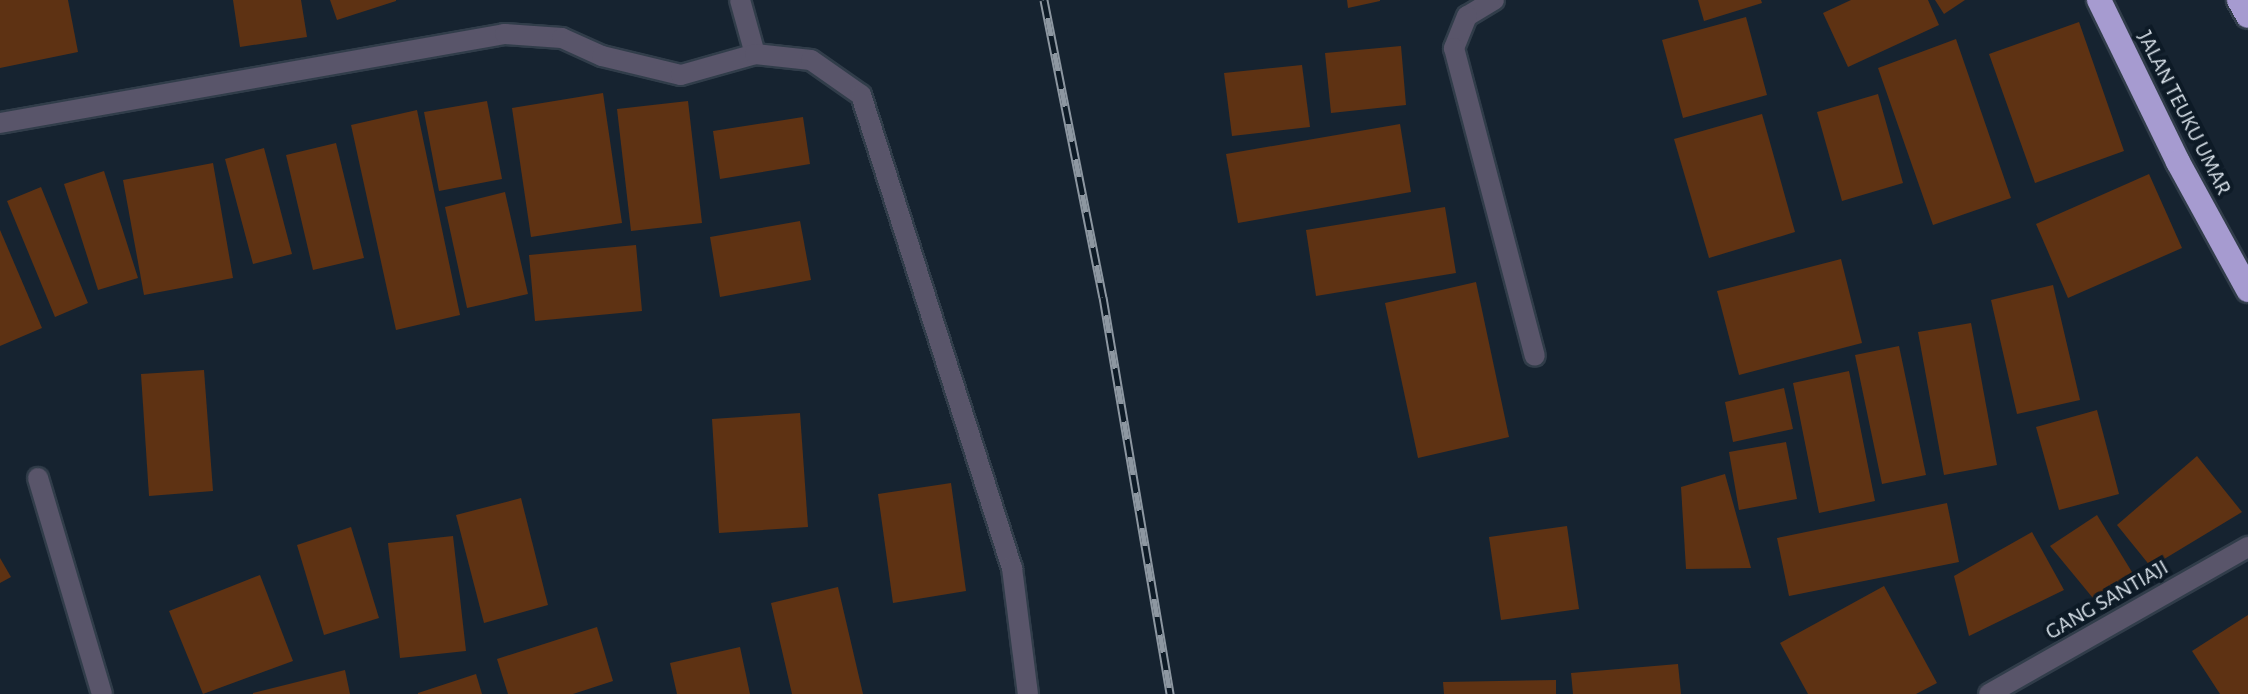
<!DOCTYPE html>
<html>
<head>
<meta charset="utf-8">
<style>
  body { margin:0 }
  #map { position:relative; width:2248px; height:694px; overflow:hidden; background:#162330; font-family:"Alegreya Sans",sans-serif }
  div>[style] { position:absolute }
  .building>* { inset:0; background:#5e3213 }
  .roads { filter:drop-shadow(2px 0 #313d4a) drop-shadow(-2px 0 #313d4a) drop-shadow(0 2px #313d4a) drop-shadow(0 -2px #313d4a) }
  .minor>* { height:20px; margin:-10px; padding:0 10px; transform-origin:10px; border-radius:10px; background:#59556a }
  .highway>* { height:24px; margin:-12px; padding:0 12px; transform-origin:12px; border-radius:12px; background:#a69bd0 }
  .rail>* { height:9px; margin-top:-4.5px; transform-origin:0; background:repeating-linear-gradient(90deg,#0d1a26 0 18px,#8d97a1 0 36px); box-sizing:border-box; border-block:2px solid #8d97a1 }
  span { translate:-50% -50%; white-space:nowrap; text-align:center; line-height:1.15; -webkit-text-stroke:8px #0d1a26; paint-order:stroke }
  .street-label { font-size:22px; color:#d7e0e8 }
</style>
</head>
<body>
<div id="map">
  <div class="building">
    <div style="clip-path:polygon(0 0,68px 0,78px 52px,0 68px)"></div>
    <div style="clip-path:polygon(233px 0,301px 0,307px 37px,240px 47px)"></div>
    <div style="clip-path:polygon(330px 0,396px 0,396px 1px,337px 20px)"></div>
    <div style="clip-path:polygon(1347px 0,1380px 0,1380px 1px,1348px 8px)"></div>
    <div style="clip-path:polygon(1698px 0,1761px 0,1762px 3px,1704px 21px)"></div>
    <div style="clip-path:polygon(1851px 0,1928px 0,1939px 25px,1848px 67px,1823px 13px)"></div>
    <div style="clip-path:polygon(1935px 0,1965px 0,1944px 14px)"></div>
    <div style="clip-path:polygon(1746px 17px,1767px 95px,1683px 118px,1662px 40px)"></div>
    <div style="clip-path:polygon(2079px 22px,2124px 151px,2035px 183px,1989px 54px)"></div>
    <div style="clip-path:polygon(1956px 39px,2011px 198px,1933px 225px,1878px 68px)"></div>
    <div style="clip-path:polygon(1401px 46px,1406px 105px,1331px 113px,1325px 53px)"></div>
    <div style="clip-path:polygon(1302px 65px,1310px 127px,1232px 136px,1224px 73px)"></div>
    <div style="clip-path:polygon(603px 93px,622px 223px,531px 237px,512px 108px)"></div>
    <div style="clip-path:polygon(1878px 94px,1903px 183px,1842px 201px,1817px 112px)"></div>
    <div style="clip-path:polygon(487px 101px,502px 179px,439px 191px,424px 112px)"></div>
    <div style="clip-path:polygon(688px 101px,702px 223px,631px 231px,617px 109px)"></div>
    <div style="clip-path:polygon(417px 110px,460px 315px,396px 330px,351px 125px)"></div>
    <div style="clip-path:polygon(1762px 114px,1795px 232px,1709px 258px,1674px 139px)"></div>
    <div style="clip-path:polygon(803px 117px,810px 164px,720px 179px,713px 131px)"></div>
    <div style="clip-path:polygon(1400px 124px,1411px 192px,1238px 223px,1226px 154px)"></div>
    <div style="clip-path:polygon(336px 143px,364px 258px,313px 270px,286px 155px)"></div>
    <div style="clip-path:polygon(264px 148px,292px 254px,253px 264px,225px 159px)"></div>
    <div style="clip-path:polygon(213px 163px,233px 278px,144px 295px,123px 180px)"></div>
    <div style="clip-path:polygon(104px 171px,138px 278px,98px 290px,64px 184px)"></div>
    <div style="clip-path:polygon(2149px 174px,2182px 248px,2068px 298px,2036px 224px)"></div>
    <div style="clip-path:polygon(41px 187px,88px 303px,55px 317px,7px 201px)"></div>
    <div style="clip-path:polygon(505px 192px,528px 294px,467px 308px,445px 207px)"></div>
    <div style="clip-path:polygon(1445px 207px,1456px 273px,1316px 296px,1306px 230px)"></div>
    <div style="clip-path:polygon(800px 221px,811px 280px,720px 297px,710px 237px)"></div>
    <div style="clip-path:polygon(0 230px,42px 328px,0 346px)"></div>
    <div style="clip-path:polygon(636px 245px,642px 311px,535px 321px,529px 255px)"></div>
    <div style="clip-path:polygon(1841px 259px,1862px 343px,1739px 375px,1717px 291px)"></div>
    <div style="clip-path:polygon(1476px 282px,1509px 437px,1418px 458px,1385px 303px)"></div>
    <div style="clip-path:polygon(2053px 285px,2080px 400px,2017px 414px,1991px 300px)"></div>
    <div style="clip-path:polygon(1971px 323px,1997px 465px,1944px 475px,1918px 332px)"></div>
    <div style="clip-path:polygon(1899px 346px,1926px 475px,1882px 484px,1855px 355px)"></div>
    <div style="clip-path:polygon(204px 370px,213px 491px,149px 496px,141px 374px)"></div>
    <div style="clip-path:polygon(1849px 371px,1875px 501px,1819px 513px,1793px 383px)"></div>
    <div style="clip-path:polygon(1784px 388px,1793px 429px,1733px 442px,1725px 402px)"></div>
    <div style="clip-path:polygon(2097px 410px,2119px 494px,2059px 510px,2036px 427px)"></div>
    <div style="clip-path:polygon(800px 413px,808px 527px,719px 533px,712px 419px)"></div>
    <div style="clip-path:polygon(1786px 442px,1797px 499px,1739px 510px,1729px 452px)"></div>
    <div style="clip-path:polygon(2197px 456px,2242px 512px,2151px 567px,2117px 525px)"></div>
    <div style="clip-path:polygon(1725px 474px,1751px 568px,1686px 569px,1681px 487px)"></div>
    <div style="clip-path:polygon(951px 483px,966px 591px,893px 603px,878px 494px)"></div>
    <div style="clip-path:polygon(521px 498px,548px 605px,484px 623px,456px 515px)"></div>
    <div style="clip-path:polygon(1947px 503px,1959px 562px,1789px 596px,1777px 538px)"></div>
    <div style="clip-path:polygon(2097px 515px,2135px 577px,2097px 603px,2050px 546px)"></div>
    <div style="clip-path:polygon(1567px 526px,1579px 609px,1501px 620px,1489px 537px)"></div>
    <div style="clip-path:polygon(351px 527px,379px 618px,324px 635px,297px 545px)"></div>
    <div style="clip-path:polygon(2032px 532px,2064px 590px,1969px 636px,1954px 576px)"></div>
    <div style="clip-path:polygon(453px 536px,466px 651px,400px 658px,388px 543px)"></div>
    <div style="clip-path:polygon(0 558px,11px 577px,0 583px)"></div>
    <div style="clip-path:polygon(260px 575px,293px 661px,203px 694px,169px 611px)"></div>
    <div style="clip-path:polygon(1884px 586px,1937px 683px,1916px 694px,1808px 694px,1780px 643px)"></div>
    <div style="clip-path:polygon(838px 587px,863px 694px,792px 694px,771px 603px)"></div>
    <div style="clip-path:polygon(2248px 615px,2248px 694px,2220px 694px,2192px 651px)"></div>
    <div style="clip-path:polygon(597px 627px,613px 681px,573px 694px,508px 694px,497px 659px)"></div>
    <div style="clip-path:polygon(740px 647px,750px 694px,677px 694px,670px 663px)"></div>
    <div style="clip-path:polygon(1678px 664px,1681px 694px,1573px 694px,1571px 673px)"></div>
    <div style="clip-path:polygon(345px 670px,350px 694px,253px 694px,253px 693px)"></div>
    <div style="clip-path:polygon(476px 674px,482px 694px,418px 694px,418px 693px)"></div>
    <div style="clip-path:polygon(1556px 680px,1556px 694px,1444px 694px,1443px 682px)"></div>
  </div>
  <div class="roads">
    <div class="minor">
      <div style="left:740px;top:0;width:56px;rotate:74.5deg"></div>
      <div style="left:1494px;top:0;width:31px;rotate:149deg"></div>
      <div style="left:1467px;top:16px;width:35px;rotate:112deg"></div>
      <div style="left:1454px;top:48px;width:318px;rotate:75.3deg"></div>
      <div style="left:0;top:123px;width:513px;rotate:-10deg"></div>
      <div style="left:505px;top:34px;width:57px;rotate:4deg"></div>
      <div style="left:562px;top:38px;width:44px;rotate:24.2deg"></div>
      <div style="left:602px;top:56px;width:81px;rotate:13.5deg"></div>
      <div style="left:681px;top:75px;width:77px;rotate:-15.8deg"></div>
      <div style="left:755px;top:54px;width:56px;rotate:6.1deg"></div>
      <div style="left:811px;top:60px;width:61px;rotate:35deg"></div>
      <div style="left:861px;top:95px;width:497px;rotate:72.3deg"></div>
      <div style="left:1012px;top:568px;width:127px;rotate:82.8deg"></div>
      <div style="left:38px;top:478px;width:225px;rotate:73.5deg"></div>
      <div style="left:1989px;top:694px;width:298px;rotate:-29.6deg"></div>
    </div>
    <div class="highway">
      <div style="left:2099px;top:0;width:180px;rotate:64deg"></div>
      <div style="left:2178px;top:162px;width:146px;rotate:61.3deg"></div>
      <div style="left:2239px;top:0;width:18px;rotate:61deg"></div>
    </div>
  </div>
  <div class="rail">
    <div style="left:1044px;top:0;width:303px;rotate:78.8deg"></div>
    <div style="left:1103px;top:297px;width:403px;rotate:80.4deg"></div>
  </div>
  <div class="street-label">
    <span style="left:2184px;top:113px;rotate:63deg">JALAN TEUKU UMAR</span>
    <span style="left:2107px;top:600px;rotate:-30deg">GANG SANTIAJI</span>
  </div>
</div>
</body>
</html>
